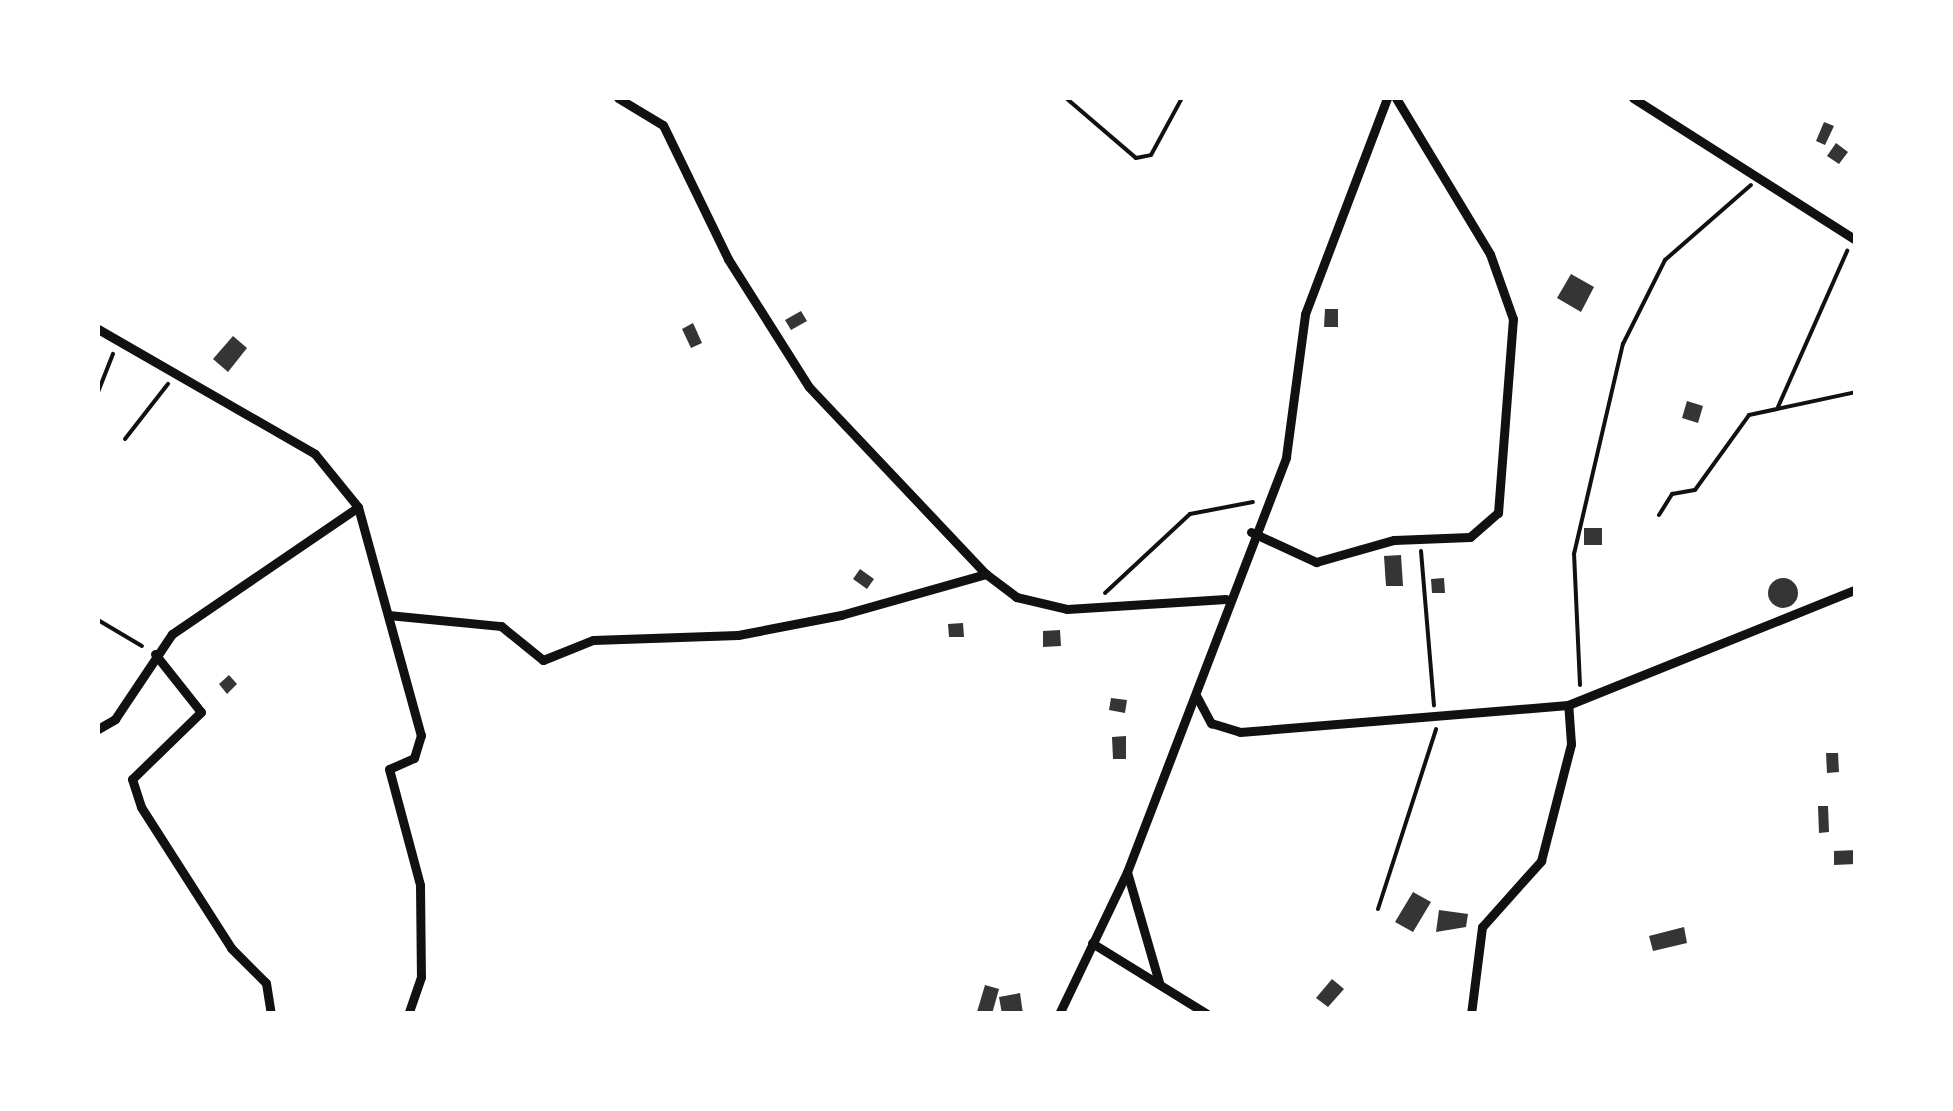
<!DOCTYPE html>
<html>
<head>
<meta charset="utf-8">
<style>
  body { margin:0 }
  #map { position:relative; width:1953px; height:1111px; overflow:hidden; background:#fff; font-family:"Alegreya Sans",sans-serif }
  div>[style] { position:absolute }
  .building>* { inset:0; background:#353535 }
  .round { border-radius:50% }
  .path>* { height:4px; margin:-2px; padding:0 2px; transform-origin:2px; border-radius:2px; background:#111 }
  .service>* { height:4px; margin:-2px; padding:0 2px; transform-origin:2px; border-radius:2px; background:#111 }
  .minor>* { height:9px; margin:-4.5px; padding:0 4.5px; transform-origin:4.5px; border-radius:4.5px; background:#111 }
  span { translate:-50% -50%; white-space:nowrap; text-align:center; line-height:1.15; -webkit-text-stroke:8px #fff; paint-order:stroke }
  .frame { position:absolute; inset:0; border:100px solid #fff; pointer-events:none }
</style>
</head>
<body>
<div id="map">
  <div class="building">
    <div style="clip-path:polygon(1824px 122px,1834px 126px,1825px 145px,1816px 141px)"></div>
    <div style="clip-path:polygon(1836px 143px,1848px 152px,1839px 164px,1827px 156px)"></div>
    <div style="clip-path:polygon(1571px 274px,1594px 287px,1581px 312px,1557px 298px)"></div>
    <div style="clip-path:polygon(1325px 309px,1338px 309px,1338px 327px,1324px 327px)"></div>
    <div style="clip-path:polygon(801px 311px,807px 321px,791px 330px,785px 320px)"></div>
    <div style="clip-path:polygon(693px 323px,702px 343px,691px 348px,682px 329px)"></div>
    <div style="clip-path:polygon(233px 336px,247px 348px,228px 372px,213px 359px)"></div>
    <div style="clip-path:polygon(1687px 401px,1703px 406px,1698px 423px,1682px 418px)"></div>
    <div style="clip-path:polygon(1584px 528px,1602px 528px,1602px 545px,1584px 545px)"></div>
    <div style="clip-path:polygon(1401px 555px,1403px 586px,1386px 586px,1384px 556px)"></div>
    <div style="clip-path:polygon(860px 569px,874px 579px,867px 589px,853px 579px)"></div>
    <div class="round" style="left:1768px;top:578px;width:30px;height:30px"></div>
    <div style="clip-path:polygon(1444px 578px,1445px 593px,1432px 593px,1431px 579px)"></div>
    <div style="clip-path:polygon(963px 623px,964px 637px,949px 637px,948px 624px)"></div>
    <div style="clip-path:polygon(1060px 630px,1061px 646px,1043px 647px,1043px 631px)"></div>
    <div style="clip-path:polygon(229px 675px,237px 684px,227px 694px,219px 684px)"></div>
    <div style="clip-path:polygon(1111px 698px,1127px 700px,1125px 713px,1109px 710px)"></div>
    <div style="clip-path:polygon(1126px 736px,1126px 759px,1113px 759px,1112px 737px)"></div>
    <div style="clip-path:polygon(1826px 753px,1838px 753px,1839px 772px,1827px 773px)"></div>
    <div style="clip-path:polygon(1818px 806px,1828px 806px,1829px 832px,1819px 833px)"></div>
    <div style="clip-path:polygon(1856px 850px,1856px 864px,1834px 865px,1834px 851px)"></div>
    <div style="clip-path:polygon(1413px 892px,1431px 902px,1413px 932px,1395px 922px)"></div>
    <div style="clip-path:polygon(1439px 910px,1468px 914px,1466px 927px,1436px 932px)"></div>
    <div style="clip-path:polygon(1684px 927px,1687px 943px,1653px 951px,1649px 936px)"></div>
    <div style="clip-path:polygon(1332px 979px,1344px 989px,1328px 1007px,1316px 998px)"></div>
    <div style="clip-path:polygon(985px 985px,999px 989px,992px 1014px,977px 1012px)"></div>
    <div style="clip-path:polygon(1020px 993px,1023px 1014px,1002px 1014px,999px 997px)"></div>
  </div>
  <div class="path">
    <div style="left:98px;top:392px;width:41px;rotate:-68.5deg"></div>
    <div style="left:1778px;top:407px;width:171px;rotate:-66.1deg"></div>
    <div style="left:125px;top:439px;width:70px;rotate:-52deg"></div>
    <div style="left:1659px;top:515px;width:25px;rotate:-58deg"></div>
    <div style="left:1672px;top:494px;width:23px;rotate:-10deg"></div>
    <div style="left:1695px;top:490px;width:92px;rotate:-54.2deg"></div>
    <div style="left:1749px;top:415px;width:109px;rotate:-12.1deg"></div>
    <div style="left:1421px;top:551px;width:155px;rotate:85.2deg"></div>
    <div style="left:1105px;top:593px;width:116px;rotate:-42.9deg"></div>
    <div style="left:1190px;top:514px;width:64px;rotate:-10.8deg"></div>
    <div style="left:98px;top:620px;width:51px;rotate:30.6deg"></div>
    <div style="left:1580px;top:685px;width:131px;rotate:-92.6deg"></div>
    <div style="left:1574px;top:554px;width:216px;rotate:-76.9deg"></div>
    <div style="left:1623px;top:344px;width:94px;rotate:-63.4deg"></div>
    <div style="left:1665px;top:260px;width:114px;rotate:-41.1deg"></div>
    <div style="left:1378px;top:909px;width:189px;rotate:-72.1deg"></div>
  </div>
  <div class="service">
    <div style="left:1066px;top:98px;width:92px;rotate:40.6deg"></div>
    <div style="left:1136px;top:158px;width:15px;rotate:-11deg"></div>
    <div style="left:1151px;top:155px;width:65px;rotate:-61.5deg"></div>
  </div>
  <div class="minor">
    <div style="left:618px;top:98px;width:52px;rotate:31deg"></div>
    <div style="left:663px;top:125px;width:149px;rotate:64.1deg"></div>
    <div style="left:728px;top:259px;width:151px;rotate:57.7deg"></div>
    <div style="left:809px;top:387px;width:257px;rotate:46.6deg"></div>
    <div style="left:986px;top:574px;width:38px;rotate:37deg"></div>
    <div style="left:1016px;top:597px;width:52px;rotate:13.2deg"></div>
    <div style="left:1067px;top:609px;width:159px;rotate:-3.6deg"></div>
    <div style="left:1633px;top:98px;width:264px;rotate:32.5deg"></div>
    <div style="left:98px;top:329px;width:250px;rotate:29.9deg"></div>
    <div style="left:315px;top:454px;width:68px;rotate:50.9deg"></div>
    <div style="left:358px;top:507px;width:237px;rotate:74.6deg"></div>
    <div style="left:421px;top:735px;width:24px;rotate:107deg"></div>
    <div style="left:414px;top:758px;width:27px;rotate:156deg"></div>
    <div style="left:389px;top:769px;width:120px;rotate:75deg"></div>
    <div style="left:420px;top:885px;width:92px;rotate:89.4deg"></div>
    <div style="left:421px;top:977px;width:39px;rotate:109deg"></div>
    <div style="left:1251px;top:532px;width:72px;rotate:24.8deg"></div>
    <div style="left:1316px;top:562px;width:81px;rotate:-15.8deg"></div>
    <div style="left:1394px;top:540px;width:76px;rotate:-2.3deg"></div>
    <div style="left:1470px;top:537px;width:37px;rotate:-41deg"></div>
    <div style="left:1498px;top:513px;width:195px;rotate:-85.6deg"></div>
    <div style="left:1513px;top:319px;width:69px;rotate:-109.5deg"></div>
    <div style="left:1490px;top:254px;width:182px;rotate:-121.1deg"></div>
    <div style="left:388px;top:615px;width:114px;rotate:5.6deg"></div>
    <div style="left:501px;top:626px;width:54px;rotate:39deg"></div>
    <div style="left:543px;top:660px;width:54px;rotate:-21.8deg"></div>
    <div style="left:593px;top:640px;width:145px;rotate:-2deg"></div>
    <div style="left:738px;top:635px;width:105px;rotate:-11deg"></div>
    <div style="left:841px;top:615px;width:151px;rotate:-15.8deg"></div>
    <div style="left:155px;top:654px;width:74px;rotate:51.6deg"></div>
    <div style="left:201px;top:712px;width:96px;rotate:135.8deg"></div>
    <div style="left:132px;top:779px;width:29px;rotate:72deg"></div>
    <div style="left:141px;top:807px;width:167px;rotate:57.4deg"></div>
    <div style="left:231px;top:948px;width:49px;rotate:45deg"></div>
    <div style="left:266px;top:983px;width:31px;rotate:81deg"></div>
    <div style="left:1197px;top:697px;width:30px;rotate:62deg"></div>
    <div style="left:1211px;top:723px;width:30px;rotate:17deg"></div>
    <div style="left:1240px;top:732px;width:329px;rotate:-4.7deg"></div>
    <div style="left:1568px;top:705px;width:310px;rotate:-21.9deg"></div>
    <div style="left:98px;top:729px;width:20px;rotate:-30deg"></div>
    <div style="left:115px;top:719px;width:102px;rotate:-56.2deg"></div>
    <div style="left:172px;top:634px;width:225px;rotate:-34.3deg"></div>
    <div style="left:1127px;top:872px;width:115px;rotate:73.8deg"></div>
    <div style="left:1092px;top:943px;width:135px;rotate:31.7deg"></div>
    <div style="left:1059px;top:1014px;width:157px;rotate:-64.4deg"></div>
    <div style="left:1127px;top:872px;width:444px;rotate:-69deg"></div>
    <div style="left:1286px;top:457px;width:144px;rotate:-82.4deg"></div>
    <div style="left:1305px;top:314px;width:231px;rotate:-69.2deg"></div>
    <div style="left:1471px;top:1014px;width:88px;rotate:-82.8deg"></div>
    <div style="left:1482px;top:927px;width:89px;rotate:-48.2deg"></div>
    <div style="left:1541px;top:861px;width:121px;rotate:-75.6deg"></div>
    <div style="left:1571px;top:744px;width:39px;rotate:-94deg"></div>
  </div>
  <div class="frame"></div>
</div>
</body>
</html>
